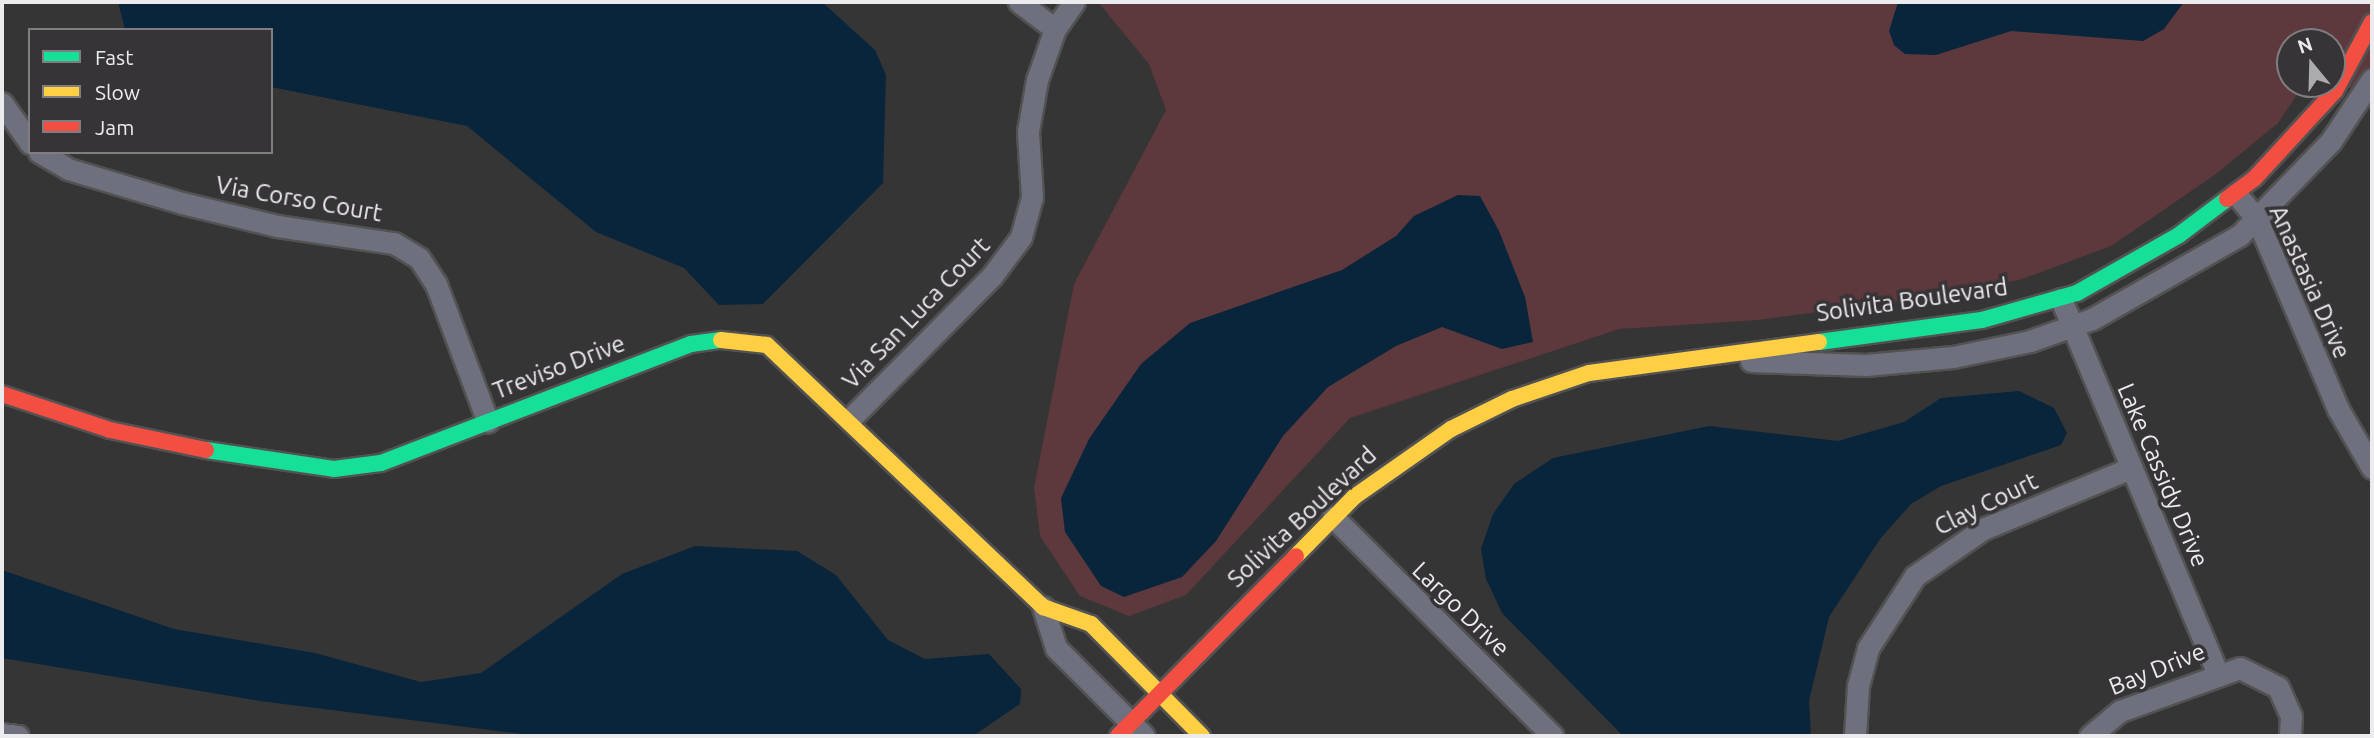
<!DOCTYPE html>
<html>
<head>
<meta charset="utf-8">
<style>
  body { margin:0 }
  #map { position:relative; width:2374px; height:738px; overflow:hidden; background:#363536; font-family:Ubuntu,sans-serif }
  div>[style] { position:absolute }
  .green>* { inset:0; background:#5d383d }
  .water>* { inset:0; background:#08253b }
  .roads { filter:drop-shadow(2px 0 #535253) drop-shadow(-2px 0 #535253) drop-shadow(0 2px #535253) drop-shadow(0 -2px #535253) }
  .street>* { height:21px; margin:-10.5px; padding:0 10.5px; transform-origin:10.5px; border-radius:10.5px; background:#6e707d }
  .fast>* { height:16px; margin:-8px; padding:0 8px; transform-origin:8px; border-radius:8px; background:#16e098 }
  .slow>* { height:16px; margin:-8px; padding:0 8px; transform-origin:8px; border-radius:8px; background:#ffcf43 }
  .jam>* { height:16px; margin:-8px; padding:0 8px; transform-origin:8px; border-radius:8px; background:#f24e42 }
  span { translate:-50% -50%; white-space:nowrap; text-align:center; line-height:1.15; -webkit-text-stroke:7px #363437; paint-order:stroke }
  .street-label { font-size:24px; color:#ecebed }
  .frame { position:absolute; inset:0; border:4px solid #ecebed; pointer-events:none }
  .legend { position:absolute; left:28px; top:28px; width:245px; height:126px; box-sizing:border-box; background:#363437; border:2px solid #7f7d80; margin:0; padding:9px 12px; list-style:none; font-size:21px; color:#ecebed }
  .legend li { display:flex; align-items:center; gap:14px; height:35px }
  .legend b { width:35px; border:2px solid #7f7d80 }
  .north { position:absolute; left:2276px; top:28px; width:70px; height:70px; box-sizing:border-box; background:#363437; border:2px solid #7f7d80; border-radius:50%; rotate:341deg; font-size:19px; font-weight:700; line-height:28px; text-align:center; color:#ecebed }
  .north::after { content:''; display:block; margin:auto; width:24px; height:32px; background:#acabad; clip-path:polygon(50% 0,100% 100%,50% 72%,0 100%) }
</style>
</head>
<body>
<div id="map">
  <div class="green">
    <div style="clip-path:polygon(1098px 2px,2372px 2px,2372px 102px,2332px 77px,2332px 42px,2290px 42px,2290px 84px,2304px 84px,2278px 123px,2216px 174px,2111px 246px,2019px 280px,1937px 296px,1758px 320px,1619px 329px,1350px 418px,1186px 595px,1129px 616px,1080px 596px,1040px 536px,1034px 488px,1074px 284px,1166px 110px,1149px 64px)"></div>
  </div>
  <div class="water">
    <div style="clip-path:polygon(118px 2px,822px 2px,875px 50px,886px 75px,883px 183px,763px 304px,719px 305px,684px 268px,596px 232px,467px 126px,271px 87px,271px 30px,125px 30px)"></div>
    <div style="clip-path:polygon(1898px 2px,2184px 2px,2164px 29px,2143px 41px,2011px 31px,1936px 55px,1905px 54px,1894px 45px,1889px 31px)"></div>
    <div style="clip-path:polygon(1458px 195px,1480px 196px,1499px 231px,1525px 297px,1533px 342px,1502px 349px,1442px 327px,1396px 346px,1328px 387px,1283px 436px,1216px 541px,1182px 577px,1124px 597px,1101px 586px,1065px 532px,1061px 498px,1089px 439px,1141px 364px,1190px 323px,1342px 270px,1396px 236px,1414px 216px)"></div>
    <div style="clip-path:polygon(2019px 391px,2054px 408px,2067px 433px,2061px 445px,1941px 486px,1911px 504px,1880px 539px,1829px 617px,1809px 701px,1811px 736px,1623px 736px,1502px 613px,1486px 579px,1481px 549px,1493px 514px,1514px 484px,1553px 458px,1709px 426px,1838px 441px,1904px 422px,1941px 398px)"></div>
    <div style="clip-path:polygon(695px 546px,797px 551px,836px 575px,888px 640px,925px 659px,989px 654px,1021px 689px,1020px 704px,973px 736px,538px 736px,260px 701px,2px 658px,2px 570px,174px 629px,315px 653px,421px 682px,481px 673px,622px 574px)"></div>
  </div>
  <div class="roads">
    <div class="street">
      <div style="left:1019px;top:2px;width:45px;rotate:36.9deg"></div>
      <div style="left:2px;top:103px;width:49px;rotate:55deg"></div>
      <div style="left:39px;top:152px;width:34px;rotate:30deg"></div>
      <div style="left:68px;top:169px;width:119px;rotate:16.6deg"></div>
      <div style="left:182px;top:203px;width:98px;rotate:13.6deg"></div>
      <div style="left:277px;top:226px;width:118px;rotate:8.3deg"></div>
      <div style="left:394px;top:243px;width:29px;rotate:31deg"></div>
      <div style="left:419px;top:258px;width:31px;rotate:57deg"></div>
      <div style="left:436px;top:284px;width:147px;rotate:69.4deg"></div>
      <div style="left:2236px;top:194px;width:33px;rotate:50deg"></div>
      <div style="left:2257px;top:219px;width:207px;rotate:66.9deg"></div>
      <div style="left:2338px;top:409px;width:68px;rotate:60deg"></div>
      <div style="left:2061px;top:299px;width:404px;rotate:67.3deg"></div>
      <div style="left:1751px;top:361px;width:115px;rotate:2deg"></div>
      <div style="left:1866px;top:365px;width:87px;rotate:-5.3deg"></div>
      <div style="left:1953px;top:357px;width:79px;rotate:-11.7deg"></div>
      <div style="left:2030px;top:341px;width:66px;rotate:-19.5deg"></div>
      <div style="left:2092px;top:319px;width:170px;rotate:-29.6deg"></div>
      <div style="left:2240px;top:235px;width:131px;rotate:-45.9deg"></div>
      <div style="left:2331px;top:141px;width:74px;rotate:-56.5deg"></div>
      <div style="left:850px;top:419px;width:202px;rotate:-45.2deg"></div>
      <div style="left:992px;top:276px;width:49px;rotate:-53.4deg"></div>
      <div style="left:1021px;top:237px;width:41px;rotate:-74.6deg"></div>
      <div style="left:1032px;top:197px;width:66px;rotate:-93.5deg"></div>
      <div style="left:1028px;top:131px;width:52px;rotate:-80deg"></div>
      <div style="left:1037px;top:80px;width:54px;rotate:-70.6deg"></div>
      <div style="left:1055px;top:29px;width:33px;rotate:-55deg"></div>
      <div style="left:1333px;top:517px;width:310px;rotate:44.9deg"></div>
      <div style="left:1043px;top:607px;width:43px;rotate:72.4deg"></div>
      <div style="left:1056px;top:648px;width:124px;rotate:45deg"></div>
      <div style="left:2px;top:734px;width:16px;rotate:7deg"></div>
      <div style="left:1855px;top:736px;width:50px;rotate:-86.6deg"></div>
      <div style="left:1858px;top:686px;width:39px;rotate:-75deg"></div>
      <div style="left:1868px;top:648px;width:86px;rotate:-56.9deg"></div>
      <div style="left:1915px;top:576px;width:83px;rotate:-34.7deg"></div>
      <div style="left:1983px;top:529px;width:160px;rotate:-22.4deg"></div>
      <div style="left:2090px;top:736px;width:39px;rotate:-40deg"></div>
      <div style="left:2120px;top:711px;width:127px;rotate:-19.7deg"></div>
      <div style="left:2240px;top:668px;width:42px;rotate:26.6deg"></div>
      <div style="left:2278px;top:687px;width:32px;rotate:66deg"></div>
      <div style="left:2291px;top:716px;width:20px;rotate:93deg"></div>
    </div>
    <div class="fast">
      <div style="left:1819px;top:342px;width:164px;rotate:-7.7deg"></div>
      <div style="left:1982px;top:320px;width:99px;rotate:-15.9deg"></div>
      <div style="left:2077px;top:293px;width:117px;rotate:-29.6deg"></div>
      <div style="left:2179px;top:235px;width:60px;rotate:-36.9deg"></div>
      <div style="left:206px;top:450px;width:129px;rotate:8.4deg"></div>
      <div style="left:334px;top:469px;width:47px;rotate:-7.3deg"></div>
      <div style="left:381px;top:463px;width:332px;rotate:-21deg"></div>
      <div style="left:691px;top:344px;width:30px;rotate:-8deg"></div>
    </div>
    <div class="slow">
      <div style="left:721px;top:340px;width:46px;rotate:6.2deg"></div>
      <div style="left:767px;top:345px;width:381px;rotate:43.5deg"></div>
      <div style="left:1043px;top:607px;width:51px;rotate:19.5deg"></div>
      <div style="left:1091px;top:624px;width:158px;rotate:45.3deg"></div>
      <div style="left:1296px;top:556px;width:83px;rotate:-45.5deg"></div>
      <div style="left:1354px;top:497px;width:118px;rotate:-35deg"></div>
      <div style="left:1451px;top:429px;width:68px;rotate:-26.2deg"></div>
      <div style="left:1512px;top:399px;width:81px;rotate:-18.7deg"></div>
      <div style="left:1589px;top:373px;width:232px;rotate:-7.7deg"></div>
    </div>
    <div class="jam">
      <div style="left:2227px;top:199px;width:34px;rotate:-37deg"></div>
      <div style="left:2254px;top:179px;width:120px;rotate:-47.4deg"></div>
      <div style="left:2335px;top:91px;width:78px;rotate:-61.8deg"></div>
      <div style="left:2px;top:394px;width:114px;rotate:18.4deg"></div>
      <div style="left:110px;top:430px;width:98px;rotate:11.8deg"></div>
      <div style="left:1118px;top:736px;width:253px;rotate:-45.3deg"></div>
    </div>
  </div>
  <div class="street-label">
    <span style="left:299px;top:199px;rotate:10deg">Via Corso Court</span>
    <span style="left:2310px;top:282px;rotate:66deg">Anastasia Drive</span>
    <span style="left:1912px;top:300px;rotate:-8deg">Solivita Boulevard</span>
    <span style="left:916px;top:313px;rotate:-46deg">Via San Luca Court</span>
    <span style="left:559px;top:367px;rotate:-21deg">Treviso Drive</span>
    <span style="left:2163px;top:475px;rotate:67deg">Lake Cassidy Drive</span>
    <span style="left:1986px;top:504px;rotate:-26deg">Clay Court</span>
    <span style="left:1302px;top:517px;rotate:-43deg">Solivita Boulevard</span>
    <span style="left:1461px;top:609px;rotate:44deg">Largo Drive</span>
    <span style="left:2157px;top:669px;rotate:-22deg">Bay Drive</span>
  </div>
  <div class="frame"></div>
  <ul class="legend">
  <li><b style="height:9px;background:#16e098"></b>Fast</li>
  <li><b style="height:9px;background:#ffcf43"></b>Slow</li>
  <li><b style="height:9px;background:#f24e42"></b>Jam</li>
  </ul>
  <div class="north">N</div>
</div>
</body>
</html>
